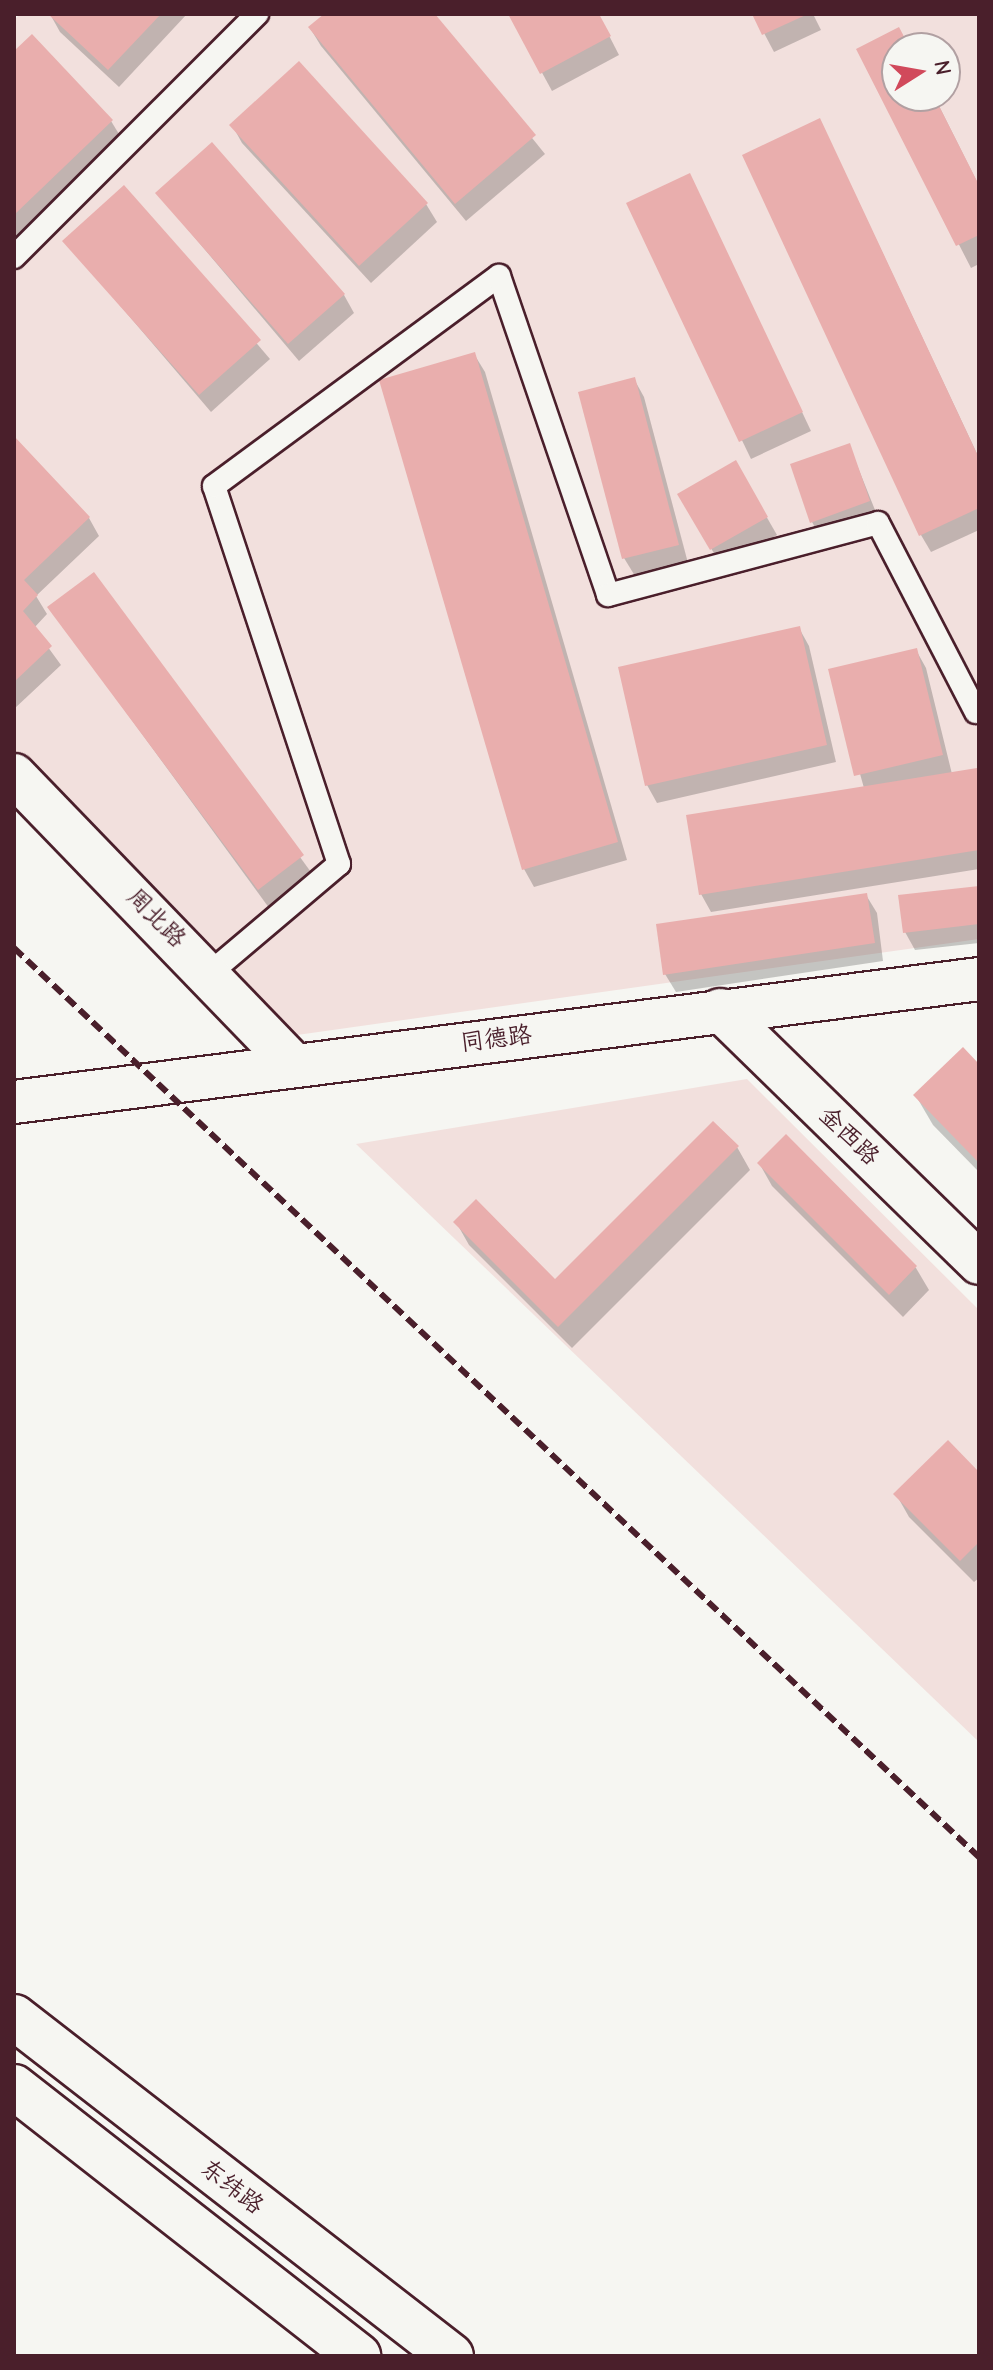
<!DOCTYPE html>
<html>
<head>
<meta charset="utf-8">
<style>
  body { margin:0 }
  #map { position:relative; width:993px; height:2370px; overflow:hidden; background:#f6f6f2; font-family:"Comic Neue","LXGW WenKai TC",sans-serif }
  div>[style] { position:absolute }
  .built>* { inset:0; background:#f2e0dd }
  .shadow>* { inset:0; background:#0003 }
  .building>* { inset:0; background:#e9aead }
  .roads { filter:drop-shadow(2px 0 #4a1f2b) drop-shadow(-2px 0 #4a1f2b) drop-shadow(0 2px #4a1f2b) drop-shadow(0 -2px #4a1f2b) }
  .service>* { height:22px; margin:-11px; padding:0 11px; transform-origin:11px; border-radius:11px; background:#f6f6f2 }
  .minor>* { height:42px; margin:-21px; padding:0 21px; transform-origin:21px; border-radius:21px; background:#f6f6f2 }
  .secondary>* { height:44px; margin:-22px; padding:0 22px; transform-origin:22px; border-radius:22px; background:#f6f6f2 }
  .rail>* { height:6px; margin-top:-3px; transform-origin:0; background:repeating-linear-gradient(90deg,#4a1f2b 0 12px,transparent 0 18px) }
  span { translate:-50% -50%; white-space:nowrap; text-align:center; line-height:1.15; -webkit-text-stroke:6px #f6f6f2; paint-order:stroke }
  .street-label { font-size:24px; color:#4a1f2b }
  .frame { position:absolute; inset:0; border:16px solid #4a1f2b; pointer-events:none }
  .north { position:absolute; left:881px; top:32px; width:80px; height:80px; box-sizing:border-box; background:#f6f6f2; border:2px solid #b1a0a2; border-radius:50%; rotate:79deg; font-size:22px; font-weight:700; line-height:32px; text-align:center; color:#4a1f2b }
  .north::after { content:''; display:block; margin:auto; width:28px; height:36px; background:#d1495b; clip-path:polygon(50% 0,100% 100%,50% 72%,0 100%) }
</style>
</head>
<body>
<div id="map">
  <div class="built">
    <div style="clip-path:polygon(evenodd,20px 14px,979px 14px,979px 939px,297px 1035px,14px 751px,14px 20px,20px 14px,897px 48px,945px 48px,945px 96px,897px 96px,897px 48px)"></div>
    <div style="clip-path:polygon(747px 1079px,979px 1310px,979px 1742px,356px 1144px)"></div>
  </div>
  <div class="shadow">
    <div style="clip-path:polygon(50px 14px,187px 14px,119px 87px,60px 32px)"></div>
    <div style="clip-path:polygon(327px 14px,432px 14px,545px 154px,466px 221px,321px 46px,310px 28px)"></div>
    <div style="clip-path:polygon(510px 14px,598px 14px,619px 55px,552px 91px)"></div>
    <div style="clip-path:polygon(754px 14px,813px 14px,821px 30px,774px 52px)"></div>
    <div style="clip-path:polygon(899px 30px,909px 48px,897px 48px,897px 96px,934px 96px,979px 186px,979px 264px,971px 268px,859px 50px)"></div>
    <div style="clip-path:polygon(14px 54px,111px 121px,122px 139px,14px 242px)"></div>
    <div style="clip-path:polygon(820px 120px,979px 458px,979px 530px,931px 552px,921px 535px)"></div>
    <div style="clip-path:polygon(232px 125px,426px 204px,437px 222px,371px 283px,242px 143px)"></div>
    <div style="clip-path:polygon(124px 188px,270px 359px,211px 412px,65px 241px)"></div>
    <div style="clip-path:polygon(157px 193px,344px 295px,354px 313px,299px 361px)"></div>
    <div style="clip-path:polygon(699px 194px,811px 431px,751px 459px,628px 204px)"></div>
    <div style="clip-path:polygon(474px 354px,485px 372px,627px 860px,534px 887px,524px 869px)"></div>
    <div style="clip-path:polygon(634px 379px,644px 397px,688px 563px,635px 576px,624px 558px)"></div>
    <div style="clip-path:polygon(14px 439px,89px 518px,99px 536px,36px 596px,47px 614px,34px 628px,61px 665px,14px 709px)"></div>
    <div style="clip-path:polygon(849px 445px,879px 520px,822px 540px,812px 522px)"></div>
    <div style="clip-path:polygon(735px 462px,777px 535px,722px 567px,680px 495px)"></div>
    <div style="clip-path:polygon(94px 575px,316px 879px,272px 912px,50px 608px)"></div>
    <div style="clip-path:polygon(799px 628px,809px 646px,836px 762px,657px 803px,647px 785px)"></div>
    <div style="clip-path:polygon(916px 650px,926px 668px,952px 774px,976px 770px,979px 776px,979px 869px,711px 912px,701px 894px,864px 788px,831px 671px)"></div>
    <div style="clip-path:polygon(979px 888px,979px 943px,915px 950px,905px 932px)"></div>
    <div style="clip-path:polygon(866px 895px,877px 913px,883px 961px,676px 992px,665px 974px)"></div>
    <div style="clip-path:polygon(979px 1067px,979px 1172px,933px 1125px,916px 1096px)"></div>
    <div style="clip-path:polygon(786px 1137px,916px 1268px,929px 1290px,903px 1317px,772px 1186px,759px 1163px)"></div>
    <div style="clip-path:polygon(737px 1147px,750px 1170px,572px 1348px,469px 1245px,456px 1222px,555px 1282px)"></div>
    <div style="clip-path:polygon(979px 1474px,979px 1578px,974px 1582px,909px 1517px,896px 1494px)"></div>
  </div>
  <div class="building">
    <div style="clip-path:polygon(48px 14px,161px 14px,108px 70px)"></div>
    <div style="clip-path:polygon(324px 14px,435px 14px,536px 135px,455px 204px,308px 27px)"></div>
    <div style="clip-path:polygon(508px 14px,599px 14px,611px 36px,540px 74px)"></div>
    <div style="clip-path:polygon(752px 14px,808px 14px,762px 35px)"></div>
    <div style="clip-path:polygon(899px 27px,910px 48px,897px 48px,897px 96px,934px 96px,979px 185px,979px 235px,956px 246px,856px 49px)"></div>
    <div style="clip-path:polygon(32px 34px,113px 120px,14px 215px,14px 51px)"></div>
    <div style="clip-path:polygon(299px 61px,428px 203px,359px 266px,229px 125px)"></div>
    <div style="clip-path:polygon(820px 118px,979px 458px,979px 508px,919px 536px,742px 155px)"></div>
    <div style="clip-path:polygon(212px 142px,345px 294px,288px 344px,155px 193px)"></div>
    <div style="clip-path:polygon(690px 173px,803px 412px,739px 442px,626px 203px)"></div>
    <div style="clip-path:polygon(124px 185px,261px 340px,199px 395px,62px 241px)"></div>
    <div style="clip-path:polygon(475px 352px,618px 842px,522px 870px,379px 380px)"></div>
    <div style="clip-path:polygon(635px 377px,679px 545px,622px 559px,578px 392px)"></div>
    <div style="clip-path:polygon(14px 436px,90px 517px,24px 580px,38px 595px,23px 611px,52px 646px,14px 682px)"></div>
    <div style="clip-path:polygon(850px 443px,870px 501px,810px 523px,790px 464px)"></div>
    <div style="clip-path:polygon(736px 460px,768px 517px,710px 550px,677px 494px)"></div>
    <div style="clip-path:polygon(94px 572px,304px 855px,258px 890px,47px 607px)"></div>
    <div style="clip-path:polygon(800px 626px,827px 745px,645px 786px,618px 667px)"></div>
    <div style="clip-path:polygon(917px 648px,943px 755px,854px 776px,828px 669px)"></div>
    <div style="clip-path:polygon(977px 768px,979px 850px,699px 895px,686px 815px)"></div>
    <div style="clip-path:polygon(979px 886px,979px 924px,903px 933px,898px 895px)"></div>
    <div style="clip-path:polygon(867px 893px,875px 943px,663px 975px,656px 924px)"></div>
    <div style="clip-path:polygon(963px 1047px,979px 1064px,979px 1163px,913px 1095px)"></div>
    <div style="clip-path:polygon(713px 1121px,739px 1146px,558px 1327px,453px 1222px,476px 1199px,555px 1279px)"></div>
    <div style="clip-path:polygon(786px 1134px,917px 1266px,889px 1295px,757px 1163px)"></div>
    <div style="clip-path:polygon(948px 1440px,979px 1472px,979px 1542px,960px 1561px,893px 1494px)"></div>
  </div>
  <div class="roads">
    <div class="service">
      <div style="left:14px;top:257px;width:344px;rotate:-45deg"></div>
      <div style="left:210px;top:973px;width:169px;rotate:-40.2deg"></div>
      <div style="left:339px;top:864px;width:398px;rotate:-108.3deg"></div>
      <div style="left:214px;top:486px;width:354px;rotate:-36.4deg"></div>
      <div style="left:499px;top:276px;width:337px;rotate:71.1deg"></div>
      <div style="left:608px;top:595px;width:279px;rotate:-14.9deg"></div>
      <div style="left:878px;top:523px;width:213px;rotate:62.6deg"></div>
    </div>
    <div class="minor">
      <div style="left:14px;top:775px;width:403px;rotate:46deg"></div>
      <div style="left:720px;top:1010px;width:362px;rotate:44.3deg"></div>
      <div style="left:14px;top:1102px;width:973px;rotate:-7.26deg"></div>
    </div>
    <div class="secondary">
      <div style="left:14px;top:2017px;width:553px;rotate:37.8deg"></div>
      <div style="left:14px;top:2087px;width:437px;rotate:38deg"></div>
    </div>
  </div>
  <div class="rail">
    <div style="left:14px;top:948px;width:1326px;rotate:43.29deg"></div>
  </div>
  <div class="street-label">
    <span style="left:156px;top:918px;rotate:45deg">周北路</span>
    <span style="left:496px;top:1039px;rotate:-7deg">同德路</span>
    <span style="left:849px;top:1136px;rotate:44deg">金西路</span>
    <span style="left:232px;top:2187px;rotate:38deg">东纬路</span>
  </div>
  <div class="frame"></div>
  <div class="north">N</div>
</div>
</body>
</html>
